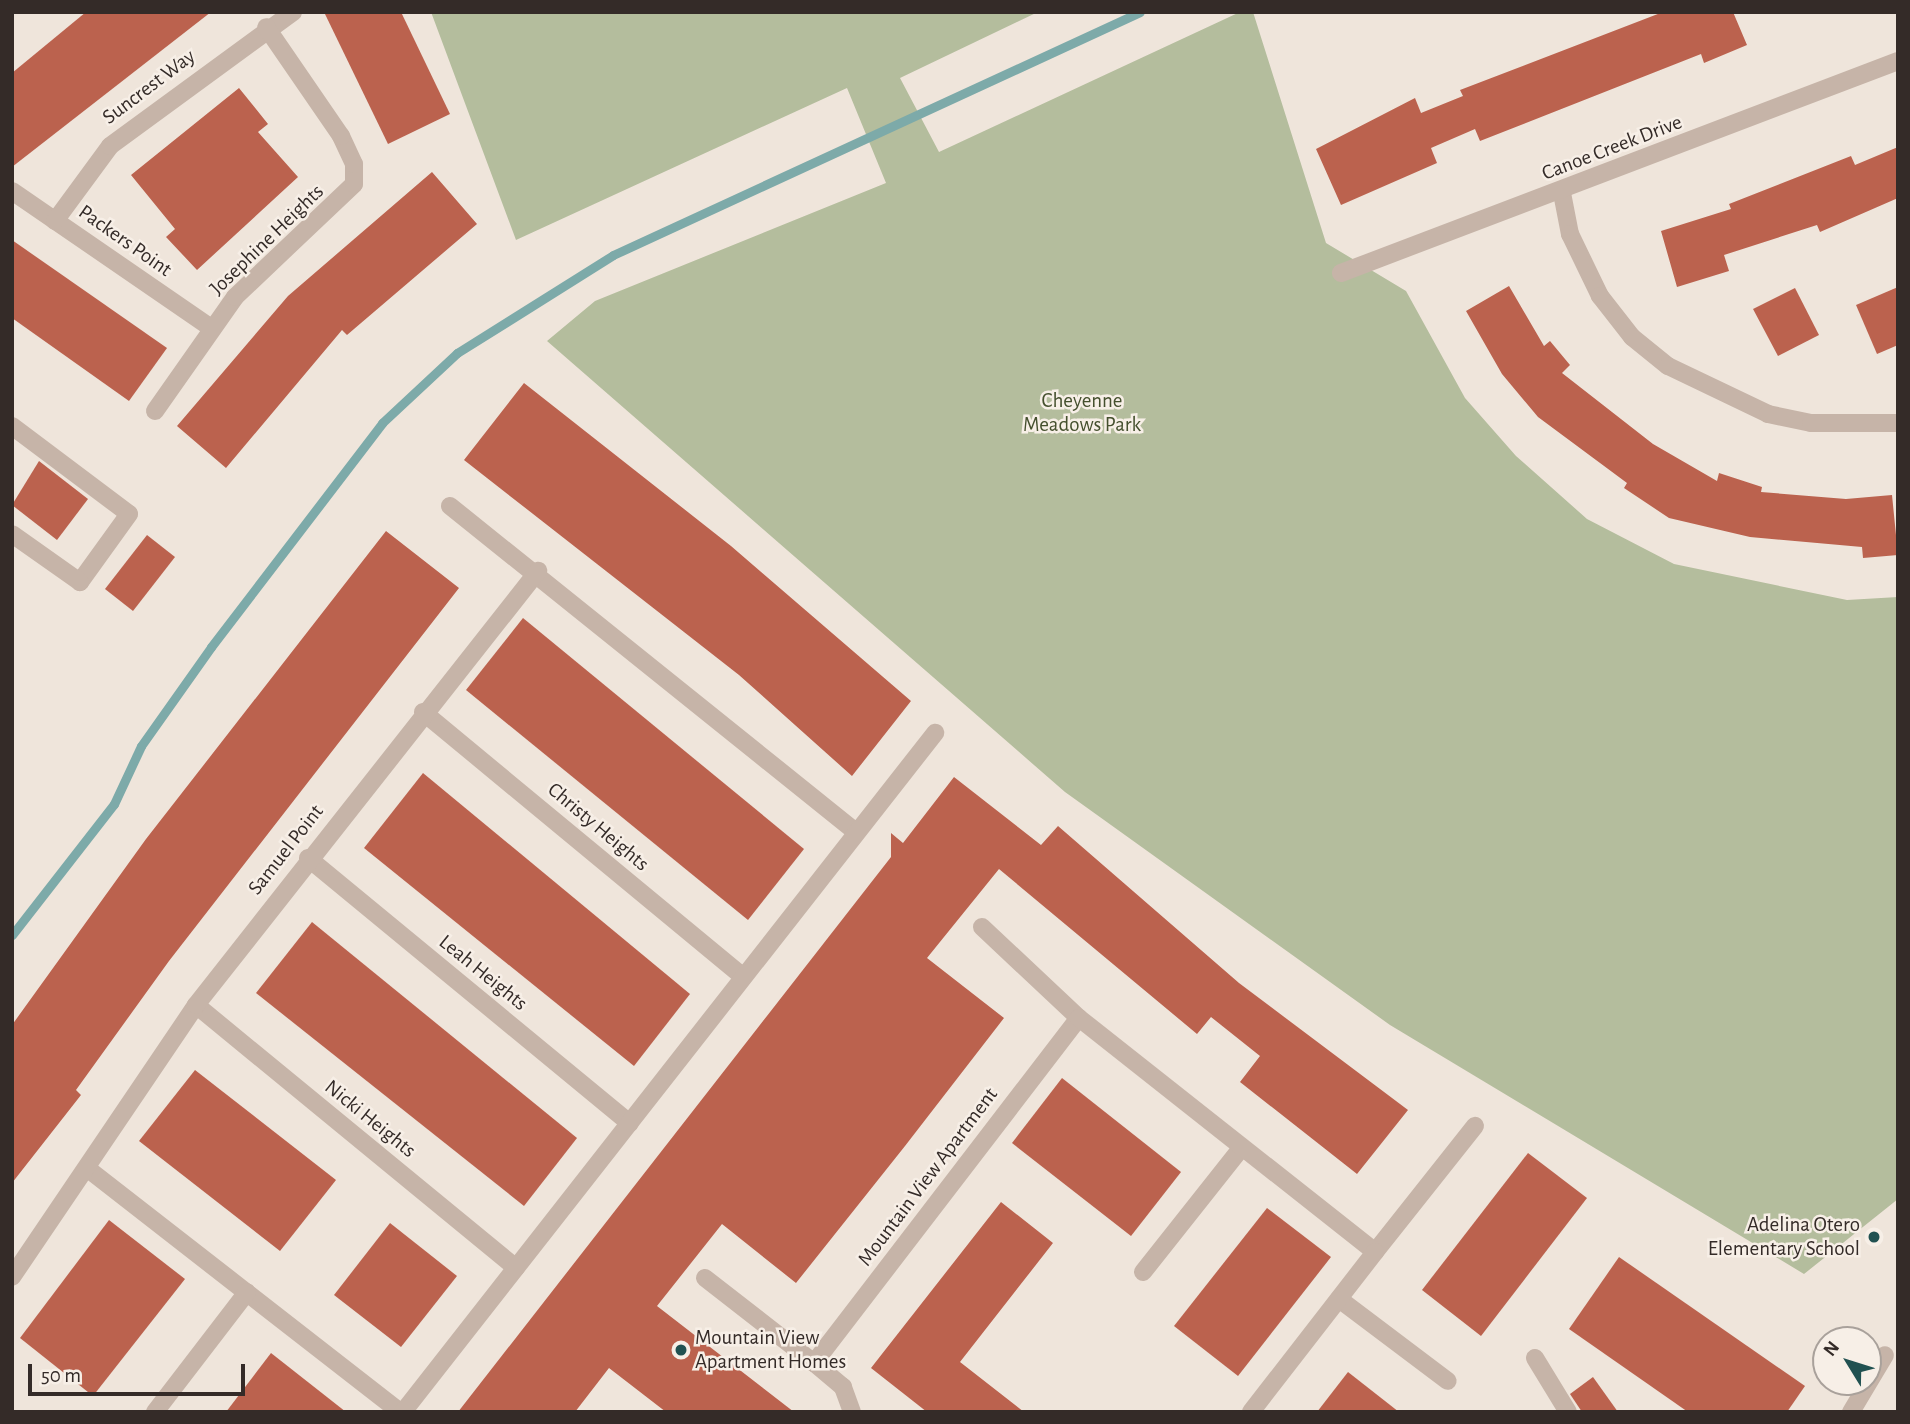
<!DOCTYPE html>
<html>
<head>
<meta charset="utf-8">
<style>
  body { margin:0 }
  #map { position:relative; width:1910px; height:1424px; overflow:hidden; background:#efe5db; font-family:"Alegreya Sans",sans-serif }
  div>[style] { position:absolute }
  .green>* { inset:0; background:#b4bd9d }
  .stream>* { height:9px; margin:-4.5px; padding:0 4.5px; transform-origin:4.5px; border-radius:4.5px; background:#7daaa9 }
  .building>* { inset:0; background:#bb624e }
  .minor>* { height:18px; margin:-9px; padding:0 9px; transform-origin:9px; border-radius:9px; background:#c6b4a8 }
  .dots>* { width:19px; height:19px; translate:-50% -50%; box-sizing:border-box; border:4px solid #f7efe7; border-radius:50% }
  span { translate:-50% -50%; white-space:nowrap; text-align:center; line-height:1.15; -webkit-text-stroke:5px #f7efe7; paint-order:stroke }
  .street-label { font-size:21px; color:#342b28 }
  .park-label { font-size:21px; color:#45502e }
  .poi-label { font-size:21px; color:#342b28 }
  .right { translate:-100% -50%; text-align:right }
  .left { translate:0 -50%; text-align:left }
  .frame { position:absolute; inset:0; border:14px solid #342b28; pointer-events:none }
  .north { position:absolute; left:1812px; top:1326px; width:70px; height:70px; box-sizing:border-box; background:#f7efe7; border:2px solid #a9a19b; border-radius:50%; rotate:308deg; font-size:19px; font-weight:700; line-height:28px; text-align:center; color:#342b28 }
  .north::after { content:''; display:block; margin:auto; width:24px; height:32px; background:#215151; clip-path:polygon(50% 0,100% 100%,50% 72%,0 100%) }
  .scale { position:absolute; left:28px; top:1364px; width:217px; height:32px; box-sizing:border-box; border:4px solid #342b28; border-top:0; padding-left:9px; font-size:21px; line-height:24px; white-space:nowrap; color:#342b28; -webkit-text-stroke:5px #f7efe7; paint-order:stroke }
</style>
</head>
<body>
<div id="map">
  <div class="green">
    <div style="clip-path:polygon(431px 12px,1038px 12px,900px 78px,939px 152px,1240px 12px,1253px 12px,1326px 243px,1406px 291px,1465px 398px,1516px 456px,1587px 519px,1674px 564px,1847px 600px,1898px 597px,1898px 1199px,1804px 1274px,1390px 1025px,1065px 792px,547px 341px,595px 301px,886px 183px,847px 88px,516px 240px)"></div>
  </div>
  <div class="stream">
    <div style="left:12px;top:935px;width:166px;rotate:-52.1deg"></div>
    <div style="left:114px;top:804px;width:64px;rotate:-65deg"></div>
    <div style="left:141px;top:746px;width:121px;rotate:-54.7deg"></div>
    <div style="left:211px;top:647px;width:282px;rotate:-52.6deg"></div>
    <div style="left:382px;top:423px;width:103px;rotate:-43deg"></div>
    <div style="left:457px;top:353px;width:184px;rotate:-32.1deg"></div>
    <div style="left:613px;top:255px;width:580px;rotate:-24.75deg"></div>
  </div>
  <div class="building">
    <div style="clip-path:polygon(86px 12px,211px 12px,12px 167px,12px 73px)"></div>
    <div style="clip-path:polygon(324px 12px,401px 12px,450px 114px,388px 144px)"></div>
    <div style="clip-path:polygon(1663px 12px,1733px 12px,1747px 45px,1704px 63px,1701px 54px,1480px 141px,1475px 129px,1431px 148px,1437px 163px,1341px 205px,1316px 149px,1415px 98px,1421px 113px,1463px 96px,1460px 90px)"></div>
    <div style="clip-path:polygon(239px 88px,268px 124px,258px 132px,298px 177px,197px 270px,166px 237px,175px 229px,131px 175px)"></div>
    <div style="clip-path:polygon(1898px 147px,1898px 198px,1820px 232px,1817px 225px,1724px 255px,1729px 271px,1677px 287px,1661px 231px,1731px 209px,1729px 204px,1851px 156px,1855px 165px)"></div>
    <div style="clip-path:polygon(432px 172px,477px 224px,347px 335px,342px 330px,226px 468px,177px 426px,288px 296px)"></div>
    <div style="clip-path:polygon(12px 240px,167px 348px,129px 401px,12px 318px)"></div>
    <div style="clip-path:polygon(1509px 286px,1544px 346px,1550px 341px,1570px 365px,1562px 373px,1653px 444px,1717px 481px,1719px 473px,1762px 487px,1761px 492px,1846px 499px,1892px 495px,1898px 555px,1863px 558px,1862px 547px,1750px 537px,1669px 518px,1624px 488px,1627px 483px,1538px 417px,1502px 374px,1466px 311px)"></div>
    <div style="clip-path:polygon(1898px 287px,1898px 345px,1877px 354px,1856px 305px)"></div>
    <div style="clip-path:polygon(1795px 288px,1819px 335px,1778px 356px,1753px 309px)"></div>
    <div style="clip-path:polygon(524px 383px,731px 546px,911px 701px,852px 776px,739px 675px,464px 460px)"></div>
    <div style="clip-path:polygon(39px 461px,88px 499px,57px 540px,12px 505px)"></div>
    <div style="clip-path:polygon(386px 531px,459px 588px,169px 961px,76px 1090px,81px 1095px,12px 1183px,12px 1025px,146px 839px)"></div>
    <div style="clip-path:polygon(147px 535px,175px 557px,133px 611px,105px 589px)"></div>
    <div style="clip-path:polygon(523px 618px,804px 849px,748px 920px,466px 690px)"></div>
    <div style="clip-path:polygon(423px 773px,690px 994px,634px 1066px,364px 848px)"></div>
    <div style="clip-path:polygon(954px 777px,1041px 845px,1058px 826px,1239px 983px,1408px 1110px,1357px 1174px,1240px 1082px,1260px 1056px,1211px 1017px,1197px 1034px,999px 869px,927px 958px,1004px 1018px,905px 1146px,796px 1283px,722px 1224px,657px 1306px,794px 1412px,666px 1412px,609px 1368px,575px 1412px,458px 1412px,891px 857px,891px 833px,903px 843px)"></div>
    <div style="clip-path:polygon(312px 922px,577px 1138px,524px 1206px,256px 993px)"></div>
    <div style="clip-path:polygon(195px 1070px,336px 1180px,280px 1251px,139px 1141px)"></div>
    <div style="clip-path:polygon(1062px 1078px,1181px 1172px,1131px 1236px,1012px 1143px)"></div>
    <div style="clip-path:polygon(1528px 1153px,1587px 1198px,1481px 1336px,1422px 1290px)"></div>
    <div style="clip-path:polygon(1001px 1202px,1053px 1243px,960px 1362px,1024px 1412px,927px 1412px,871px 1368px)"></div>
    <div style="clip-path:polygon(1267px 1208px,1331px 1257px,1238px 1376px,1174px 1326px)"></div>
    <div style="clip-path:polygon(109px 1220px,185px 1279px,93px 1396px,20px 1338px)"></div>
    <div style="clip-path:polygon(390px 1223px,457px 1276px,401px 1347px,334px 1295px)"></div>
    <div style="clip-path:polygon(1619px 1257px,1805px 1386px,1787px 1412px,1688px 1412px,1569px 1329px)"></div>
    <div style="clip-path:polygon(271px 1353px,346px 1412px,226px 1412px)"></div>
    <div style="clip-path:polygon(1348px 1372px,1399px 1412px,1317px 1412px)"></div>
    <div style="clip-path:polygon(1593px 1377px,1618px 1412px,1582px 1412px,1570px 1394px)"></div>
  </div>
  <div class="minor">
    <div style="left:12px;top:191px;width:242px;rotate:34.5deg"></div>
    <div style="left:1562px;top:193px;width:42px;rotate:79deg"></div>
    <div style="left:1570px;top:234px;width:69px;rotate:64.2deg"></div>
    <div style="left:1600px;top:296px;width:52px;rotate:52deg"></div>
    <div style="left:1632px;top:337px;width:46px;rotate:38.9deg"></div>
    <div style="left:1668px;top:366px;width:111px;rotate:25.6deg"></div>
    <div style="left:1768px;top:414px;width:44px;rotate:11.8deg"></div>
    <div style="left:1811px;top:423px;width:87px"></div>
    <div style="left:55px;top:221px;width:93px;rotate:-53.7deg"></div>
    <div style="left:110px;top:146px;width:227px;rotate:-36.2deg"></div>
    <div style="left:1341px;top:273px;width:596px;rotate:-20.84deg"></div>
    <div style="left:155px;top:411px;width:139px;rotate:-54.9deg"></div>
    <div style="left:235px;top:297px;width:164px;rotate:-43.5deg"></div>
    <div style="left:354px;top:184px;width:20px;rotate:-90deg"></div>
    <div style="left:354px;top:164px;width:31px;rotate:-115deg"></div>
    <div style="left:341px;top:136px;width:132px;rotate:-124.5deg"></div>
    <div style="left:12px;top:426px;width:146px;rotate:36.9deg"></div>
    <div style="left:129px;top:514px;width:84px;rotate:125.8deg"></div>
    <div style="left:80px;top:582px;width:83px;rotate:-144.8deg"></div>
    <div style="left:450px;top:506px;width:521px;rotate:38.76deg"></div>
    <div style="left:423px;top:712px;width:415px;rotate:39.6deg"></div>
    <div style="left:308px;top:858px;width:417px;rotate:39.5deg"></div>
    <div style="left:982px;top:927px;width:133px;rotate:43.2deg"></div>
    <div style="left:196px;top:1005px;width:414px;rotate:39.4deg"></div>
    <div style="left:88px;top:1169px;width:395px;rotate:37.9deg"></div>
    <div style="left:1375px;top:1252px;width:161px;rotate:-51.6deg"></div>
    <div style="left:1143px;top:1272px;width:159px;rotate:-51.6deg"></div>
    <div style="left:12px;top:1277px;width:328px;rotate:-55.9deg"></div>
    <div style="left:196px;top:1005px;width:553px;rotate:-51.76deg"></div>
    <div style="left:705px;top:1278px;width:138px;rotate:37.9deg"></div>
    <div style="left:1339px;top:1299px;width:136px;rotate:37deg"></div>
    <div style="left:1535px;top:1358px;width:63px;rotate:58.6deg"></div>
    <div style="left:155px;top:1412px;width:151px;rotate:-52.5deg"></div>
    <div style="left:403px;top:1412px;width:863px;rotate:-51.92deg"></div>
    <div style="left:852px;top:1412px;width:27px;rotate:-110deg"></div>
    <div style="left:843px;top:1387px;width:38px;rotate:-140deg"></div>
    <div style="left:814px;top:1363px;width:435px;rotate:-52.5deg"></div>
    <div style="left:1079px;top:1018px;width:377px;rotate:38.3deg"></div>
    <div style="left:1375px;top:1252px;width:202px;rotate:127.8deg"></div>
    <div style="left:1851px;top:1412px;width:66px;rotate:-59.2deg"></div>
  </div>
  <div class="dots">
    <div style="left:1874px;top:1237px;background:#215151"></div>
    <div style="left:681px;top:1350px;background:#215151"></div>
  </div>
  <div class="street-label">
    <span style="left:149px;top:87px;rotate:-37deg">Suncrest Way</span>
    <span style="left:1612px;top:148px;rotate:-21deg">Canoe Creek Drive</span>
    <span style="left:267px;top:240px;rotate:-44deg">Josephine Heights</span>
    <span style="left:125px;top:241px;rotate:35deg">Packers Point</span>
    <span style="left:598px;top:827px;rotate:40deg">Christy Heights</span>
    <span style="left:286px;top:850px;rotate:-52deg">Samuel Point</span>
    <span style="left:483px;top:973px;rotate:39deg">Leah Heights</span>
    <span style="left:370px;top:1119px;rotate:39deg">Nicki Heights</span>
    <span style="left:928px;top:1177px;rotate:-53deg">Mountain View Apartment</span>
  </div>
  <div class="park-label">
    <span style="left:1082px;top:413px">Cheyenne<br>Meadows Park</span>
  </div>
  <div class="poi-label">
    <span class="right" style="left:1860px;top:1237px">Adelina Otero<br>Elementary School</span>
    <span class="left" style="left:695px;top:1350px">Mountain View<br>Apartment Homes</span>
  </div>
  <div class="frame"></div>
  <div class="north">N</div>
  <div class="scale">50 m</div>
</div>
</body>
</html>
